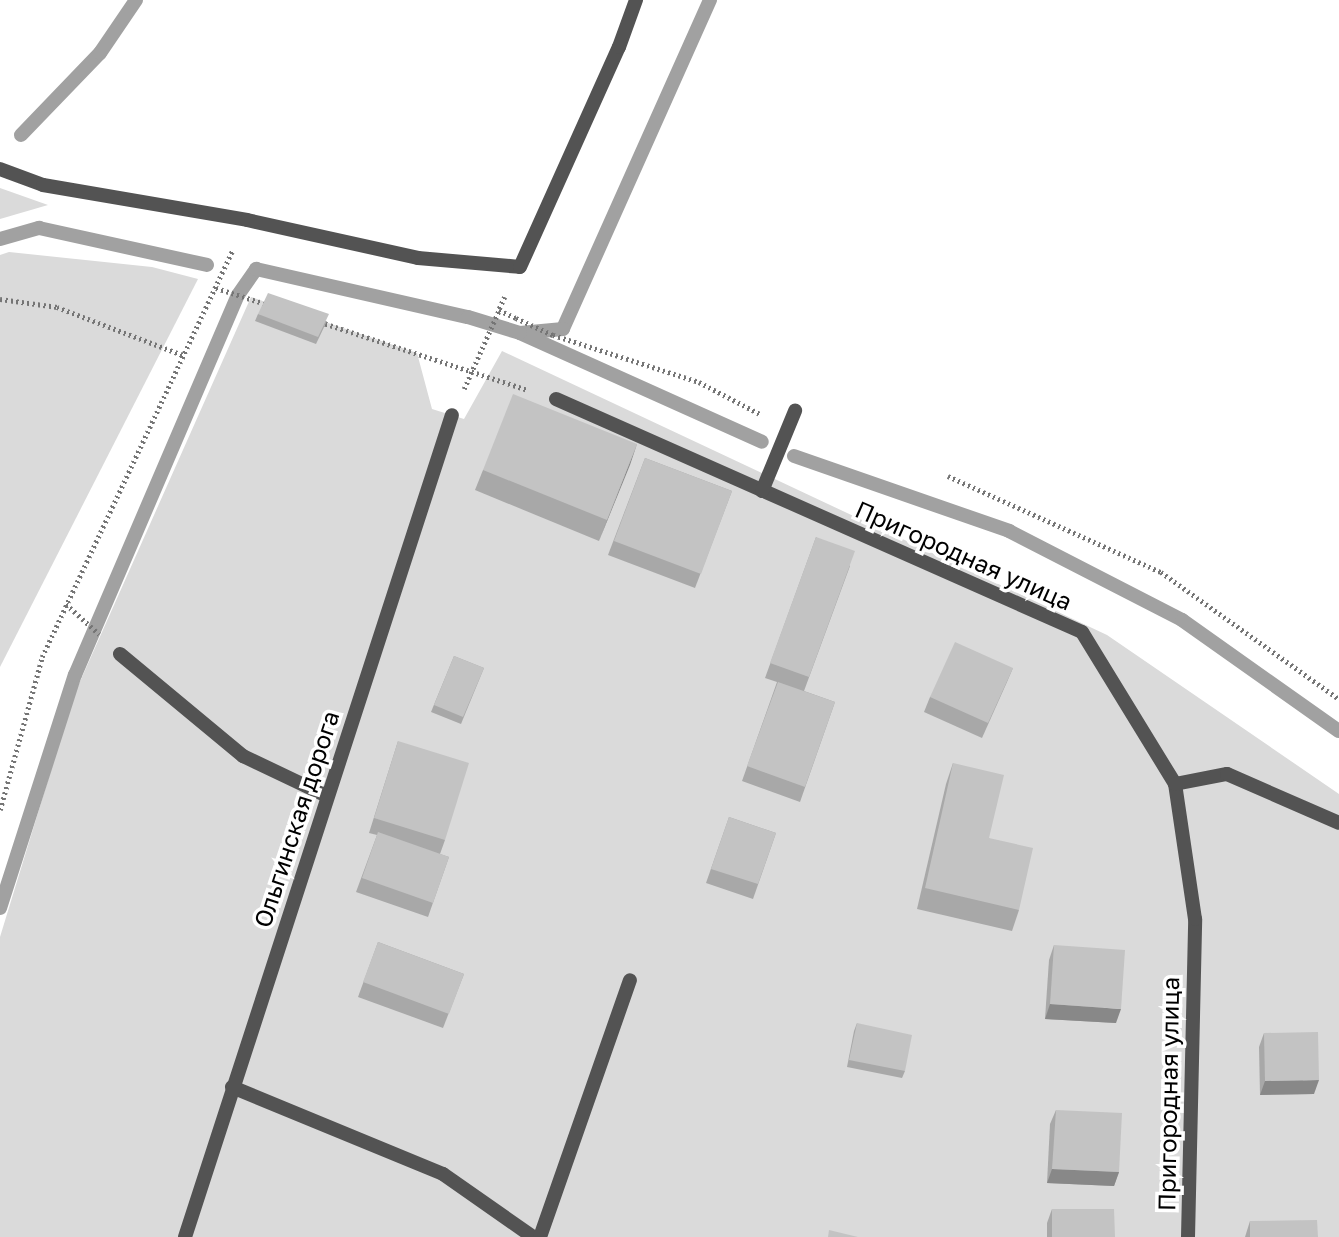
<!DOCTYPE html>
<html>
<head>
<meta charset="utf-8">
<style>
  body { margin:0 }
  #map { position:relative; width:1339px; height:1237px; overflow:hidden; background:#fff; font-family:"Golos Text",sans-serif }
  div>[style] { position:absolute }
  .green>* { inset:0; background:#dadada }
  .stream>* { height:14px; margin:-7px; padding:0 7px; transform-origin:7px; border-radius:7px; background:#a1a1a1 }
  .path>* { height:4.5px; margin-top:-2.25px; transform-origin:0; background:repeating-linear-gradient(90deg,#757575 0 2px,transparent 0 5.5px) }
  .service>* { height:14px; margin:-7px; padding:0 7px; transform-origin:7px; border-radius:7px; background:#535353 }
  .minor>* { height:14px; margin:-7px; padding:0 7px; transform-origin:7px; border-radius:7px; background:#535353 }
  .wall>* { inset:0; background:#a8a8a8 }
  .shaded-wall>* { inset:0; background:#888 }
  .building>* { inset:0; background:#c3c3c3 }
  span { translate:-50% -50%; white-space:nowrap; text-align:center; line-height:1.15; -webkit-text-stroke:7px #fff; paint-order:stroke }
  .street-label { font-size:24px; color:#000 }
</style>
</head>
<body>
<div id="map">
  <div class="green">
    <div style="clip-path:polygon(0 188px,48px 205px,0 219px)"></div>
    <div style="clip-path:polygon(9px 252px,152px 267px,198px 279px,0 667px,0 255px)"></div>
    <div style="clip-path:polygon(251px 297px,417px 353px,432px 409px,464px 419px,502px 351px,1107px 635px,1339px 794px,1339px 1237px,0 1237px,0 937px,74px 695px)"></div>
  </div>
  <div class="stream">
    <div style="left:710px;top:0;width:360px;rotate:114.1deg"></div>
    <div style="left:563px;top:329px;width:43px;rotate:174.7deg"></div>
    <div style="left:520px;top:333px;width:265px;rotate:24.2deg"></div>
    <div style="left:21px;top:135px;width:114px;rotate:-46.1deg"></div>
    <div style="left:100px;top:53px;width:64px;rotate:-55.8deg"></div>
    <div style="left:0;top:239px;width:41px;rotate:-15.8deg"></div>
    <div style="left:39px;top:228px;width:172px;rotate:12.4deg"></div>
    <div style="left:794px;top:456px;width:228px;rotate:19.2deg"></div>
    <div style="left:1009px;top:531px;width:195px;rotate:27.2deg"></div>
    <div style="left:1182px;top:620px;width:192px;rotate:35.3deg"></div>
    <div style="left:0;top:908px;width:245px;rotate:-72.2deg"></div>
    <div style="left:75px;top:675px;width:413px;rotate:-66.8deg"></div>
    <div style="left:238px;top:295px;width:32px;rotate:-55deg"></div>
    <div style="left:256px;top:269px;width:217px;rotate:12.8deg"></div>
    <div style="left:468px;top:317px;width:54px;rotate:17.1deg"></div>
  </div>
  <div class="path">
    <div style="left:216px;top:288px;width:56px;rotate:17.8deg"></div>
    <div style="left:505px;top:297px;width:14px;rotate:115deg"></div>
    <div style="left:499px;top:310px;width:19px;rotate:25deg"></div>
    <div style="left:516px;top:318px;width:41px;rotate:24.7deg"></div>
    <div style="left:553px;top:335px;width:153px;rotate:17.8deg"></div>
    <div style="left:699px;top:382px;width:69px;rotate:27.7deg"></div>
    <div style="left:0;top:299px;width:58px;rotate:8deg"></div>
    <div style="left:57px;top:307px;width:135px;rotate:20.9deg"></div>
    <div style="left:320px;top:322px;width:219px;rotate:18.1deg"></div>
    <div style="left:464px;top:389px;width:86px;rotate:-66.1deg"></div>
    <div style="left:948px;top:476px;width:234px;rotate:24.3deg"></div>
    <div style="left:1161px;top:572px;width:219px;rotate:35.5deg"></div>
    <div style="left:66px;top:604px;width:45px;rotate:42.3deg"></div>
    <div style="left:0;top:810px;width:159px;rotate:-74.6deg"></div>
    <div style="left:42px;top:657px;width:450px;rotate:-64.9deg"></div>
  </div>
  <div class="service">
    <div style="left:556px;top:399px;width:575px;rotate:23.89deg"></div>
    <div style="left:1082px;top:632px;width:178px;rotate:58.5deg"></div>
    <div style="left:762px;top:491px;width:87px;rotate:-67.6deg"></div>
    <div style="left:120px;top:654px;width:160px;rotate:39.7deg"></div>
    <div style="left:243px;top:756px;width:93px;rotate:25.5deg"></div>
    <div style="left:232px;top:1087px;width:228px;rotate:22.4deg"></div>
    <div style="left:443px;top:1174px;width:110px;rotate:35deg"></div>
    <div style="left:540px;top:1237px;width:272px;rotate:-70.7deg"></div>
  </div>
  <div class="minor">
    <div style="left:0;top:169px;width:46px;rotate:20.4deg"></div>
    <div style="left:43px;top:185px;width:207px;rotate:9.7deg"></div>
    <div style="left:247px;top:220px;width:175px;rotate:12.5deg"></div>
    <div style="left:418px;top:258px;width:102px;rotate:5deg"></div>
    <div style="left:520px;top:267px;width:241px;rotate:-65.8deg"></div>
    <div style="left:619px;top:47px;width:50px;rotate:-70.1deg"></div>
    <div style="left:185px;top:1237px;width:864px;rotate:-72.01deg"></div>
    <div style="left:1188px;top:1237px;width:318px;rotate:-88.7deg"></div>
    <div style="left:1195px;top:919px;width:136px;rotate:-98.4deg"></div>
    <div style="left:1175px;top:784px;width:53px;rotate:-10.9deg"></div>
    <div style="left:1227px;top:774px;width:122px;rotate:23.6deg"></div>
  </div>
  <div class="wall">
    <div style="clip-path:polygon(258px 314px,327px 321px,316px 344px,255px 321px)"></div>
    <div style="clip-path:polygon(637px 444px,599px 541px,475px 490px,483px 470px)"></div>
    <div style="clip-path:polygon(645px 458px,732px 491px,695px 588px,608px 555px)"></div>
    <div style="clip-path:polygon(816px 537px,850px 566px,804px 691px,835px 702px,800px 802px,742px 781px,777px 682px,765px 678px)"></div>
    <div style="clip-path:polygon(454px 656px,484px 668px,461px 724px,431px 712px)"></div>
    <div style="clip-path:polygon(1013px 668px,1007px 682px,982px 738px,924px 712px,930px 697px)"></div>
    <div style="clip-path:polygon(398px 741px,445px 840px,440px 854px,449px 857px,428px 917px,356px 892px,377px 835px,369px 833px)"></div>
    <div style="clip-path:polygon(953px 763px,989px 838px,1019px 910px,1012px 931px,917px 909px,946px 784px)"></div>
    <div style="clip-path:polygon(729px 817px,776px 833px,753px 899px,706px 883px)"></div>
    <div style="clip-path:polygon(378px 942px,464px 974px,443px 1028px,358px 997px)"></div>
    <div style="clip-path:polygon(1054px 945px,1116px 1023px,1045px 1019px,1049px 960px)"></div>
    <div style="clip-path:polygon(857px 1023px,905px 1071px,902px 1078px,847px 1067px,854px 1031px)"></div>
    <div style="clip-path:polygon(1264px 1033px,1314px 1094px,1260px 1095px,1259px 1047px)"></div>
    <div style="clip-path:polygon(1056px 1110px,1119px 1172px,1114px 1186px,1047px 1183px,1050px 1124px)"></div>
    <div style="clip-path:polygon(1052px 1209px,1115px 1237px,1047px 1237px,1047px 1223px)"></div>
    <div style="clip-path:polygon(1250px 1221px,1318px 1237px,1245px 1237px)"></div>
  </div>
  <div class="shaded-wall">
    <div style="clip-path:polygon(637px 444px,630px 465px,599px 541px,607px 520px)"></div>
    <div style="clip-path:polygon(1050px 1004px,1121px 1009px,1116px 1023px,1045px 1019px)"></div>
    <div style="clip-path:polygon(1319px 1080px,1314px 1094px,1260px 1095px,1265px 1081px)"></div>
    <div style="clip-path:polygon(1052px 1169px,1119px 1172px,1114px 1186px,1047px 1183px)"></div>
  </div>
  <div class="building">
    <div style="clip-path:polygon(268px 293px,329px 314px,318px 337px,258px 314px)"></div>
    <div style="clip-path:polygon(513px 394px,637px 444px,607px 520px,483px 470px)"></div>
    <div style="clip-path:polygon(645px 458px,732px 491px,701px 574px,614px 541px)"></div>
    <div style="clip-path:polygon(816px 537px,855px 551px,809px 677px,770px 663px)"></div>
    <div style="clip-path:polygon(955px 642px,1013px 668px,988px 723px,930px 697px)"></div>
    <div style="clip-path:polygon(454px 656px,484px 668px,463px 717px,434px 705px)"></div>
    <div style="clip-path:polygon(778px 682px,835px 702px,805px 787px,747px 766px)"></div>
    <div style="clip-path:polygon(398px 741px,469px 763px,445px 840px,374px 818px)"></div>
    <div style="clip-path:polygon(953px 763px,1004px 775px,989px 838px,1033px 848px,1019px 910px,925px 888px)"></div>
    <div style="clip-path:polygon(729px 817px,776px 833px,758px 884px,711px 869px)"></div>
    <div style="clip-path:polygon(378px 832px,449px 857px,433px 903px,362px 878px)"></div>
    <div style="clip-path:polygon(378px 942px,464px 974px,449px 1014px,363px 982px)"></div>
    <div style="clip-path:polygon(1054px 945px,1125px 950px,1121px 1009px,1050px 1004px)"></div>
    <div style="clip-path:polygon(857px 1023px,912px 1035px,905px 1071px,849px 1060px)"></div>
    <div style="clip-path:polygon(1318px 1032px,1319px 1080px,1265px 1081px,1264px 1033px)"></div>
    <div style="clip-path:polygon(1056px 1110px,1122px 1113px,1119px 1172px,1052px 1169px)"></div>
    <div style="clip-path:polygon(1052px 1209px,1114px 1209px,1115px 1237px,1052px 1237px)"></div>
    <div style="clip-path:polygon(1317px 1220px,1318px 1237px,1250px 1237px,1250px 1221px)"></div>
    <div style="clip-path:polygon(829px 1230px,858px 1237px,828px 1237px)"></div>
  </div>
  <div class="street-label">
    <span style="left:964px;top:555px;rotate:24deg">Пригородная улица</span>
    <span style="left:296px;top:819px;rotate:-72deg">Ольгинская дорога</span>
    <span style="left:1168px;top:1094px;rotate:-89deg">Пригородная улица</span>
  </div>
</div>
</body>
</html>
